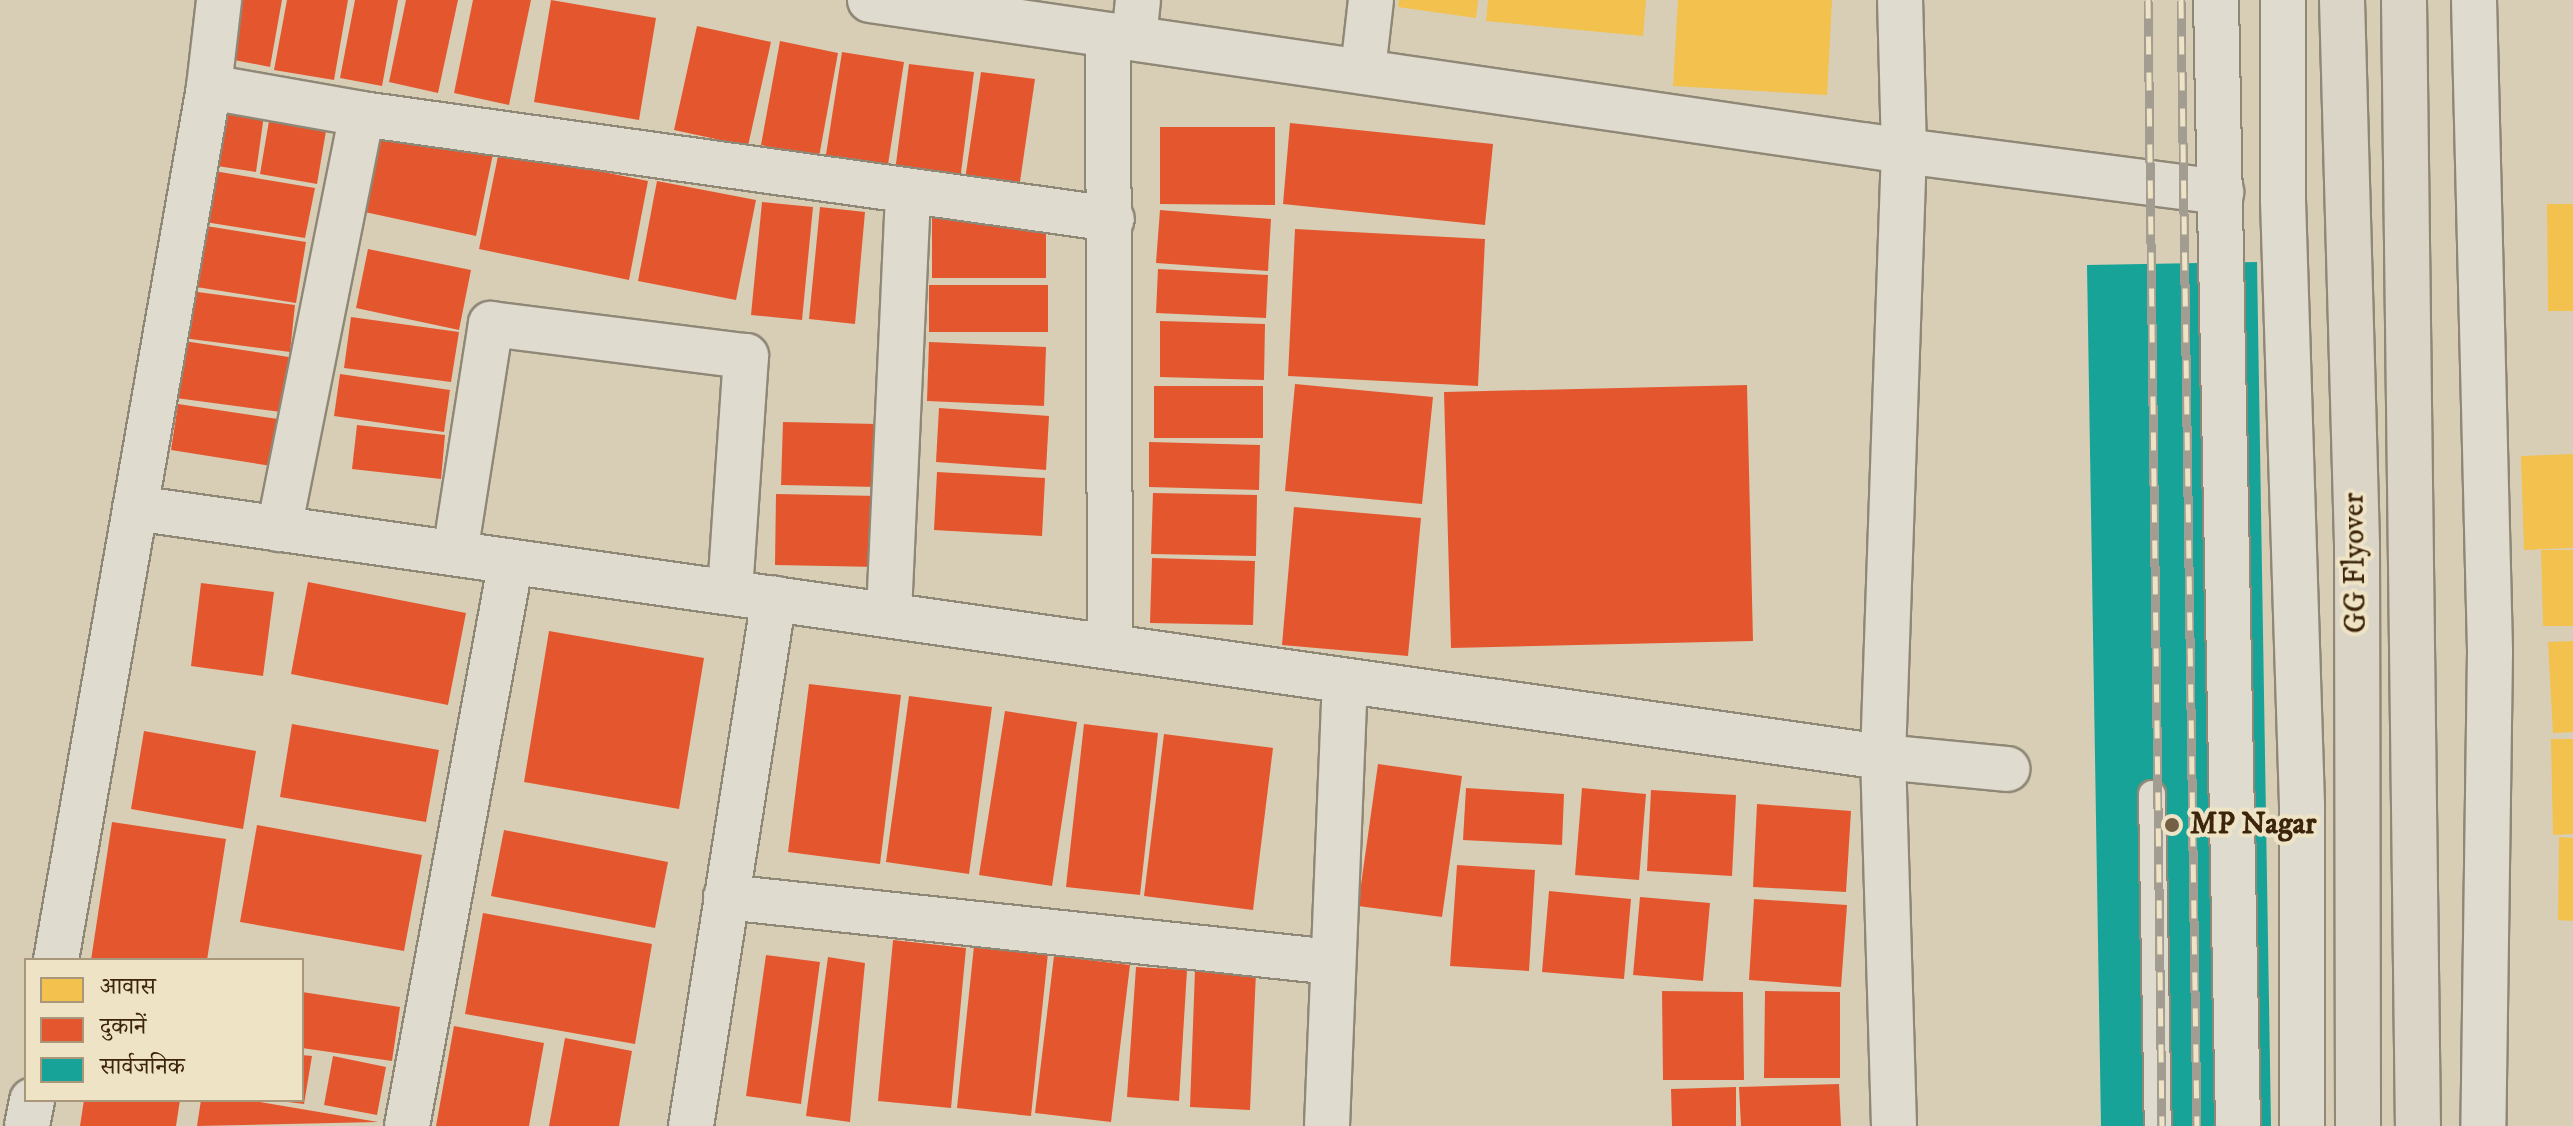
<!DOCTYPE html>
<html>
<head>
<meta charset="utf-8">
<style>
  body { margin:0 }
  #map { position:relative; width:2573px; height:1126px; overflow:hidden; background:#d8ceb6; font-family:"IM FELL DW Pica","Noto Serif Devanagari",serif }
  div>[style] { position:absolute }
  .homes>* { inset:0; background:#f2c14e }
  .shops>* { inset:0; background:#e4572e }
  .public>* { inset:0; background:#17a398 }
  .roads { filter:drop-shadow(2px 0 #908877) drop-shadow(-2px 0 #908877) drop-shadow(0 2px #908877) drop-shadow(0 -2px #908877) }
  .lane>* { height:26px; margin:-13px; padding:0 13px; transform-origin:13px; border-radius:13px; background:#e0dbcf }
  .street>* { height:44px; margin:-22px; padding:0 22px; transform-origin:22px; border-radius:22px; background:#e0dbcf }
  .secondary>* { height:44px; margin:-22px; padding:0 22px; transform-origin:22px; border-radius:22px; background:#e0dbcf }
  .primary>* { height:44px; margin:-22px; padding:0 22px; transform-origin:22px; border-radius:22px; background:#dbd5c7 }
  .rail>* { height:9px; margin-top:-4.5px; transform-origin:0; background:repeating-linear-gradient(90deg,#efe3c6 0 18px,#a29c91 0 36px); box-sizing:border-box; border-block:2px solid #a29c91 }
  .dots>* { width:22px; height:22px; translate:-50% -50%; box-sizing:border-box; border:4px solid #efe3c6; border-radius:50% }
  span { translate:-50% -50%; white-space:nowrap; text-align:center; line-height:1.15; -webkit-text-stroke:8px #efe3c6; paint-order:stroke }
  .street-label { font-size:30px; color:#3d250b }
  .poi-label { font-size:30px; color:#3d250b; font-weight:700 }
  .left { translate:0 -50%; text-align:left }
  .legend { position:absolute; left:24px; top:958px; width:280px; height:144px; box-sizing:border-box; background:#efe3c6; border:2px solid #a8977b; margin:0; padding:10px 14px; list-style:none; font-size:24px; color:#3d250b }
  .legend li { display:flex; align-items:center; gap:16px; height:40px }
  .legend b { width:40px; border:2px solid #a8977b }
</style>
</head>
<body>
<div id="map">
  <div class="homes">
    <div style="clip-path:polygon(1399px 0,1478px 0,1476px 18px,1398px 7px)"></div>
    <div style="clip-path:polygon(1488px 0,1646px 0,1643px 36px,1486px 21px)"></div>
    <div style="clip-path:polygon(1678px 0,1832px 0,1827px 95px,1673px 86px)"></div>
    <div style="clip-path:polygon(2547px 204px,2573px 204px,2573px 311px,2548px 311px)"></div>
    <div style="clip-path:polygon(2573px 454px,2573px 548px,2524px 550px,2521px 456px)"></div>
    <div style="clip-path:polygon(2541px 550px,2573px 550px,2573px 626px,2543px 626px)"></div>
    <div style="clip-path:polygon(2573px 641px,2573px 732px,2553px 733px,2548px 642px)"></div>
    <div style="clip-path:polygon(2551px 739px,2573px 739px,2573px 834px,2553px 835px)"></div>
    <div style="clip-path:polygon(2559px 837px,2573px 838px,2573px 921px,2558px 920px)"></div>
  </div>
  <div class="shops">
    <div style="clip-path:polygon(235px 0,282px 0,270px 67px,224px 58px)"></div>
    <div style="clip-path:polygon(287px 0,348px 0,334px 80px,274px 70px)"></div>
    <div style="clip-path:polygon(355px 0,398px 0,382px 86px,340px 78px)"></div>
    <div style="clip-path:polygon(406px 0,458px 0,438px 93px,389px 82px)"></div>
    <div style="clip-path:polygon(473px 0,531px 0,509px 105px,454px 93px)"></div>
    <div style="clip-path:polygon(551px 0,656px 18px,639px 120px,534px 102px)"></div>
    <div style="clip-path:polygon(697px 26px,771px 42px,748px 146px,674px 130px)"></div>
    <div style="clip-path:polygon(780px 41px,838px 53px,819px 157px,761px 145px)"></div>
    <div style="clip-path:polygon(842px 52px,904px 62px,887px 171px,825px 161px)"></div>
    <div style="clip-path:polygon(909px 64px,974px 72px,959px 188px,894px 179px)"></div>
    <div style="clip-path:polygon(981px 72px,1035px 79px,1017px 202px,963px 193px)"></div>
    <div style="clip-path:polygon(221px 101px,265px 108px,256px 172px,211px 165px)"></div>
    <div style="clip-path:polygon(271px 109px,328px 119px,317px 184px,260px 174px)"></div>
    <div style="clip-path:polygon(1290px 123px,1493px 144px,1485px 225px,1283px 204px)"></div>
    <div style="clip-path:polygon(377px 125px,494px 149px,476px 236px,360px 211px)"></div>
    <div style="clip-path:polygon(1160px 127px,1275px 127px,1275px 205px,1160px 204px)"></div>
    <div style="clip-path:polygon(499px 151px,648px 181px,629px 280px,479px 249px)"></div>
    <div style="clip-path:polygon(208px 170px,315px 188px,305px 238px,199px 221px)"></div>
    <div style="clip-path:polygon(657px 181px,756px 200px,736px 300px,638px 281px)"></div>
    <div style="clip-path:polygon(762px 202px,813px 207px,802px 320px,751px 315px)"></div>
    <div style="clip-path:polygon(820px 207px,865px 212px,855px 324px,809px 319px)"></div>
    <div style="clip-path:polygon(1160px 210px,1271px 219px,1268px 271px,1156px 263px)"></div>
    <div style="clip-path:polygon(932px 216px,1046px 216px,1046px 278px,932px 278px)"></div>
    <div style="clip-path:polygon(200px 225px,306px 242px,296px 303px,190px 286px)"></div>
    <div style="clip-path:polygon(1295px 229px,1485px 239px,1478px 386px,1288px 376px)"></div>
    <div style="clip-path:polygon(368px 249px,471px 270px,459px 330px,356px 308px)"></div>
    <div style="clip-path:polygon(1158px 269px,1268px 275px,1266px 318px,1156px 313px)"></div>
    <div style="clip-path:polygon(929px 285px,1048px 285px,1048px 332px,929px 332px)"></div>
    <div style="clip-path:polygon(190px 291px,295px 305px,290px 352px,183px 338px)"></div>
    <div style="clip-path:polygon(351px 317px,459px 332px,451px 382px,344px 368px)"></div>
    <div style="clip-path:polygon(1160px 321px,1265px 324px,1264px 380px,1160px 377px)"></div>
    <div style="clip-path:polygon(184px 341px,289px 357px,281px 412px,176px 398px)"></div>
    <div style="clip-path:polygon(929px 342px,1046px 347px,1044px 406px,927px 401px)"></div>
    <div style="clip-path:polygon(340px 374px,450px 390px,444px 432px,334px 416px)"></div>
    <div style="clip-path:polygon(1295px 384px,1433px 397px,1422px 504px,1285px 491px)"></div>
    <div style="clip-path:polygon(1747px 385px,1753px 641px,1451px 648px,1444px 392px)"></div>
    <div style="clip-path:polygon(1154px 386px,1263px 386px,1263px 438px,1154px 438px)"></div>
    <div style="clip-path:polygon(178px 404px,278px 419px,271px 466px,171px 450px)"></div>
    <div style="clip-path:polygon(939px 408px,1049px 416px,1046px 470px,936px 462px)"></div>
    <div style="clip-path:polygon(783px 422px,878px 424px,877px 487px,781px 485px)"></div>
    <div style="clip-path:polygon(357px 425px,445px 435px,441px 479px,352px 469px)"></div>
    <div style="clip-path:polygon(1149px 442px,1260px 445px,1259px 490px,1149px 487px)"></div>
    <div style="clip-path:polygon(937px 472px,1045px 478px,1042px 536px,934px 530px)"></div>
    <div style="clip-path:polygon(1153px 493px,1257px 495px,1256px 556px,1151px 554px)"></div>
    <div style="clip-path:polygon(776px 494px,880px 496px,878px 567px,775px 565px)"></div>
    <div style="clip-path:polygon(1294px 507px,1421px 518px,1408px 656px,1282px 645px)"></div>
    <div style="clip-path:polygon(1152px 558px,1255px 561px,1253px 625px,1150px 623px)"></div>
    <div style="clip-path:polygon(308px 582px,466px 613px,448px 705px,291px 674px)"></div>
    <div style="clip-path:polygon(201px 583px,274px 592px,263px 676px,191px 666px)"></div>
    <div style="clip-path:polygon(549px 631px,704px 658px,679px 809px,524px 782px)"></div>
    <div style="clip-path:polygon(809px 684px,901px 695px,880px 864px,788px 852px)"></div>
    <div style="clip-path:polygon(909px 696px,992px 707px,969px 874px,886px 862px)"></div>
    <div style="clip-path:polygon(1005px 711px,1077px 722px,1052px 886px,979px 875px)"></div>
    <div style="clip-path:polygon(292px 724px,439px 750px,426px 822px,280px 797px)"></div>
    <div style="clip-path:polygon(1084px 724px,1158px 733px,1140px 895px,1066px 887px)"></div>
    <div style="clip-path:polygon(144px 731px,256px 751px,243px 829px,131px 809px)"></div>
    <div style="clip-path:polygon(1164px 734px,1273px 748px,1253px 910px,1144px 896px)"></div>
    <div style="clip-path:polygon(1378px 764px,1462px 776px,1442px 917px,1358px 906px)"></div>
    <div style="clip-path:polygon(1466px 788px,1564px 794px,1562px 845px,1463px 840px)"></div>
    <div style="clip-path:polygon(1582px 788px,1646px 794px,1639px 880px,1575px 875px)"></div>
    <div style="clip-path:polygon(1651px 790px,1736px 795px,1732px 876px,1647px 871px)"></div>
    <div style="clip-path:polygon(1757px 804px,1851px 811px,1846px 892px,1753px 887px)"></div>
    <div style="clip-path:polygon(112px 822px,226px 839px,207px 960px,91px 960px)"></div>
    <div style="clip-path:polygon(257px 825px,422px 855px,404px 951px,240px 922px)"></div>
    <div style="clip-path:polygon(504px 830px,668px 862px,655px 928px,491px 896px)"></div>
    <div style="clip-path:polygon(1457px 865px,1535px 870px,1529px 971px,1450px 966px)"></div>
    <div style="clip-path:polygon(1549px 891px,1631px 899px,1624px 979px,1542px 972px)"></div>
    <div style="clip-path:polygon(1640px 897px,1710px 903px,1703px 981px,1633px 975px)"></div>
    <div style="clip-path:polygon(1754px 899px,1847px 905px,1841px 987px,1749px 980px)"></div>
    <div style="clip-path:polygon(483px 913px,652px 944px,635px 1044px,465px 1014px)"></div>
    <div style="clip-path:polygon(893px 940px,966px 948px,951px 1108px,878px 1101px)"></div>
    <div style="clip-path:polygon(974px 946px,1048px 953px,1031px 1116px,957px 1108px)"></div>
    <div style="clip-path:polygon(766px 955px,820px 962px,801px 1104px,746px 1096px)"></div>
    <div style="clip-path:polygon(1054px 956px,1130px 965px,1111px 1122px,1035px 1113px)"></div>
    <div style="clip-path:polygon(828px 957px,865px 963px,850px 1122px,806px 1116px)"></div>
    <div style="clip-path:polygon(1136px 967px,1187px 970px,1179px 1101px,1127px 1097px)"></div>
    <div style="clip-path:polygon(1195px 970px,1256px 972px,1250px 1110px,1190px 1107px)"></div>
    <div style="clip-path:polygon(1662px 991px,1743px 992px,1744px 1080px,1663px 1080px)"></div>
    <div style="clip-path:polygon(1765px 991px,1840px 992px,1840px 1078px,1764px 1078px)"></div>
    <div style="clip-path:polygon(302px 992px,400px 1007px,392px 1061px,302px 1048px)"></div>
    <div style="clip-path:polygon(454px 1026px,544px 1043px,529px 1126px,436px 1126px)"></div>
    <div style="clip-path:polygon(565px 1038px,632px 1051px,619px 1126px,549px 1126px)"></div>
    <div style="clip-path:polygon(302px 1055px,312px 1056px,304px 1104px,288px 1102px,302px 1100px)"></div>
    <div style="clip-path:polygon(333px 1056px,386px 1067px,377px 1115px,324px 1105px)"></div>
    <div style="clip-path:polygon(1839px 1084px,1841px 1126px,1741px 1126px,1739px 1087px)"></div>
    <div style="clip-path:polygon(1736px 1087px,1736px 1126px,1672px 1126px,1671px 1089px)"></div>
    <div style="clip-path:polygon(84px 1100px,180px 1100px,176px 1126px,80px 1126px)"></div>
    <div style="clip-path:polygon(201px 1100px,248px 1100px,378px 1122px,197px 1126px)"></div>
  </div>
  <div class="public">
    <div style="clip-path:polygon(2257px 262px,2271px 1126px,2101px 1126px,2087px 265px)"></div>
  </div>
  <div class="roads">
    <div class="lane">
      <div style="left:2152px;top:794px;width:332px;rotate:89deg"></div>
    </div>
    <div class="street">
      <div style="left:870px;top:0;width:1045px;rotate:8.31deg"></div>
      <div style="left:1904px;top:151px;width:320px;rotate:7.4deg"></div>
      <div style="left:2474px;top:0;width:652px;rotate:88.59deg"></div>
      <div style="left:2490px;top:652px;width:474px;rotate:90.8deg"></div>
      <div style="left:1108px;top:35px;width:609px;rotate:89.81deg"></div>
      <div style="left:1134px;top:38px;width:38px;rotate:-84deg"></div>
      <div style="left:1363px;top:70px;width:70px;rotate:-83.5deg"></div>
      <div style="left:209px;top:87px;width:155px;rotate:10deg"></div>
      <div style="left:362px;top:114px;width:757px;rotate:7.97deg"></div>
      <div style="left:135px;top:508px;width:1766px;rotate:8.11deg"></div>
      <div style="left:1883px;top:757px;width:125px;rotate:5.5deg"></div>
      <div style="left:279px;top:529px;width:423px;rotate:-78.7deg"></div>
      <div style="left:455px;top:553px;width:232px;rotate:-81.1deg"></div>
      <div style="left:491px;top:324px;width:257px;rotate:7.2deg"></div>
      <div style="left:746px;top:356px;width:236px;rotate:93.9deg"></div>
      <div style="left:889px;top:613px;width:422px;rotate:-87.4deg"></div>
      <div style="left:726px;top:897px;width:609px;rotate:6.12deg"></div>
      <div style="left:56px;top:960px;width:886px;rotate:-80.06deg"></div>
      <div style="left:209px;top:87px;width:88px;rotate:-83.4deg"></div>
      <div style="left:27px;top:1126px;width:26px;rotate:-79deg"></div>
      <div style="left:407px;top:1126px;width:574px;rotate:-79.57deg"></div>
      <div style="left:691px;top:1126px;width:534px;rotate:-81.07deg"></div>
      <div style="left:1327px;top:1126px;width:444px;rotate:-87.7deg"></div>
      <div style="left:1894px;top:1126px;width:369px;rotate:-91.7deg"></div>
      <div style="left:1883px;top:757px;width:606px;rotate:-88.02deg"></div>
      <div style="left:1904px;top:151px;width:151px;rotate:-91.5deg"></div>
    </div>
    <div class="secondary">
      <div style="left:2216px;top:0;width:1126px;rotate:88.88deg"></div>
      <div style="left:2283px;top:0;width:200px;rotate:90deg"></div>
      <div style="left:2283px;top:200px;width:606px;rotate:88.2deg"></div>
      <div style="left:2302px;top:806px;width:320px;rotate:90deg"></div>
    </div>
    <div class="primary">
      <div style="left:2342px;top:0;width:544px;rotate:88.42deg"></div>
      <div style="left:2357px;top:544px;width:582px;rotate:89.9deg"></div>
      <div style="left:2404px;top:0;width:1126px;rotate:89.29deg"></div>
    </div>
  </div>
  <div class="rail">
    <div style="left:2148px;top:0;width:1126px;rotate:89.29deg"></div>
    <div style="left:2181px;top:0;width:1126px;rotate:89.19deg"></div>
  </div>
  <div class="dots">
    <div style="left:2172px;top:825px;background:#736047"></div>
  </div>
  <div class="street-label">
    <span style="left:2356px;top:563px;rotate:-91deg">GG Flyover</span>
  </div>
  <div class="poi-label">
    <span class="left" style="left:2190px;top:825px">MP Nagar</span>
  </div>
  <ul class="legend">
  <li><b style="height:22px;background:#f2c14e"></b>आवास</li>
  <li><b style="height:22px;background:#e4572e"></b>दुकानें</li>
  <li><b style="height:22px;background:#17a398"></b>सार्वजनिक</li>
  </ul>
</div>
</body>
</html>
